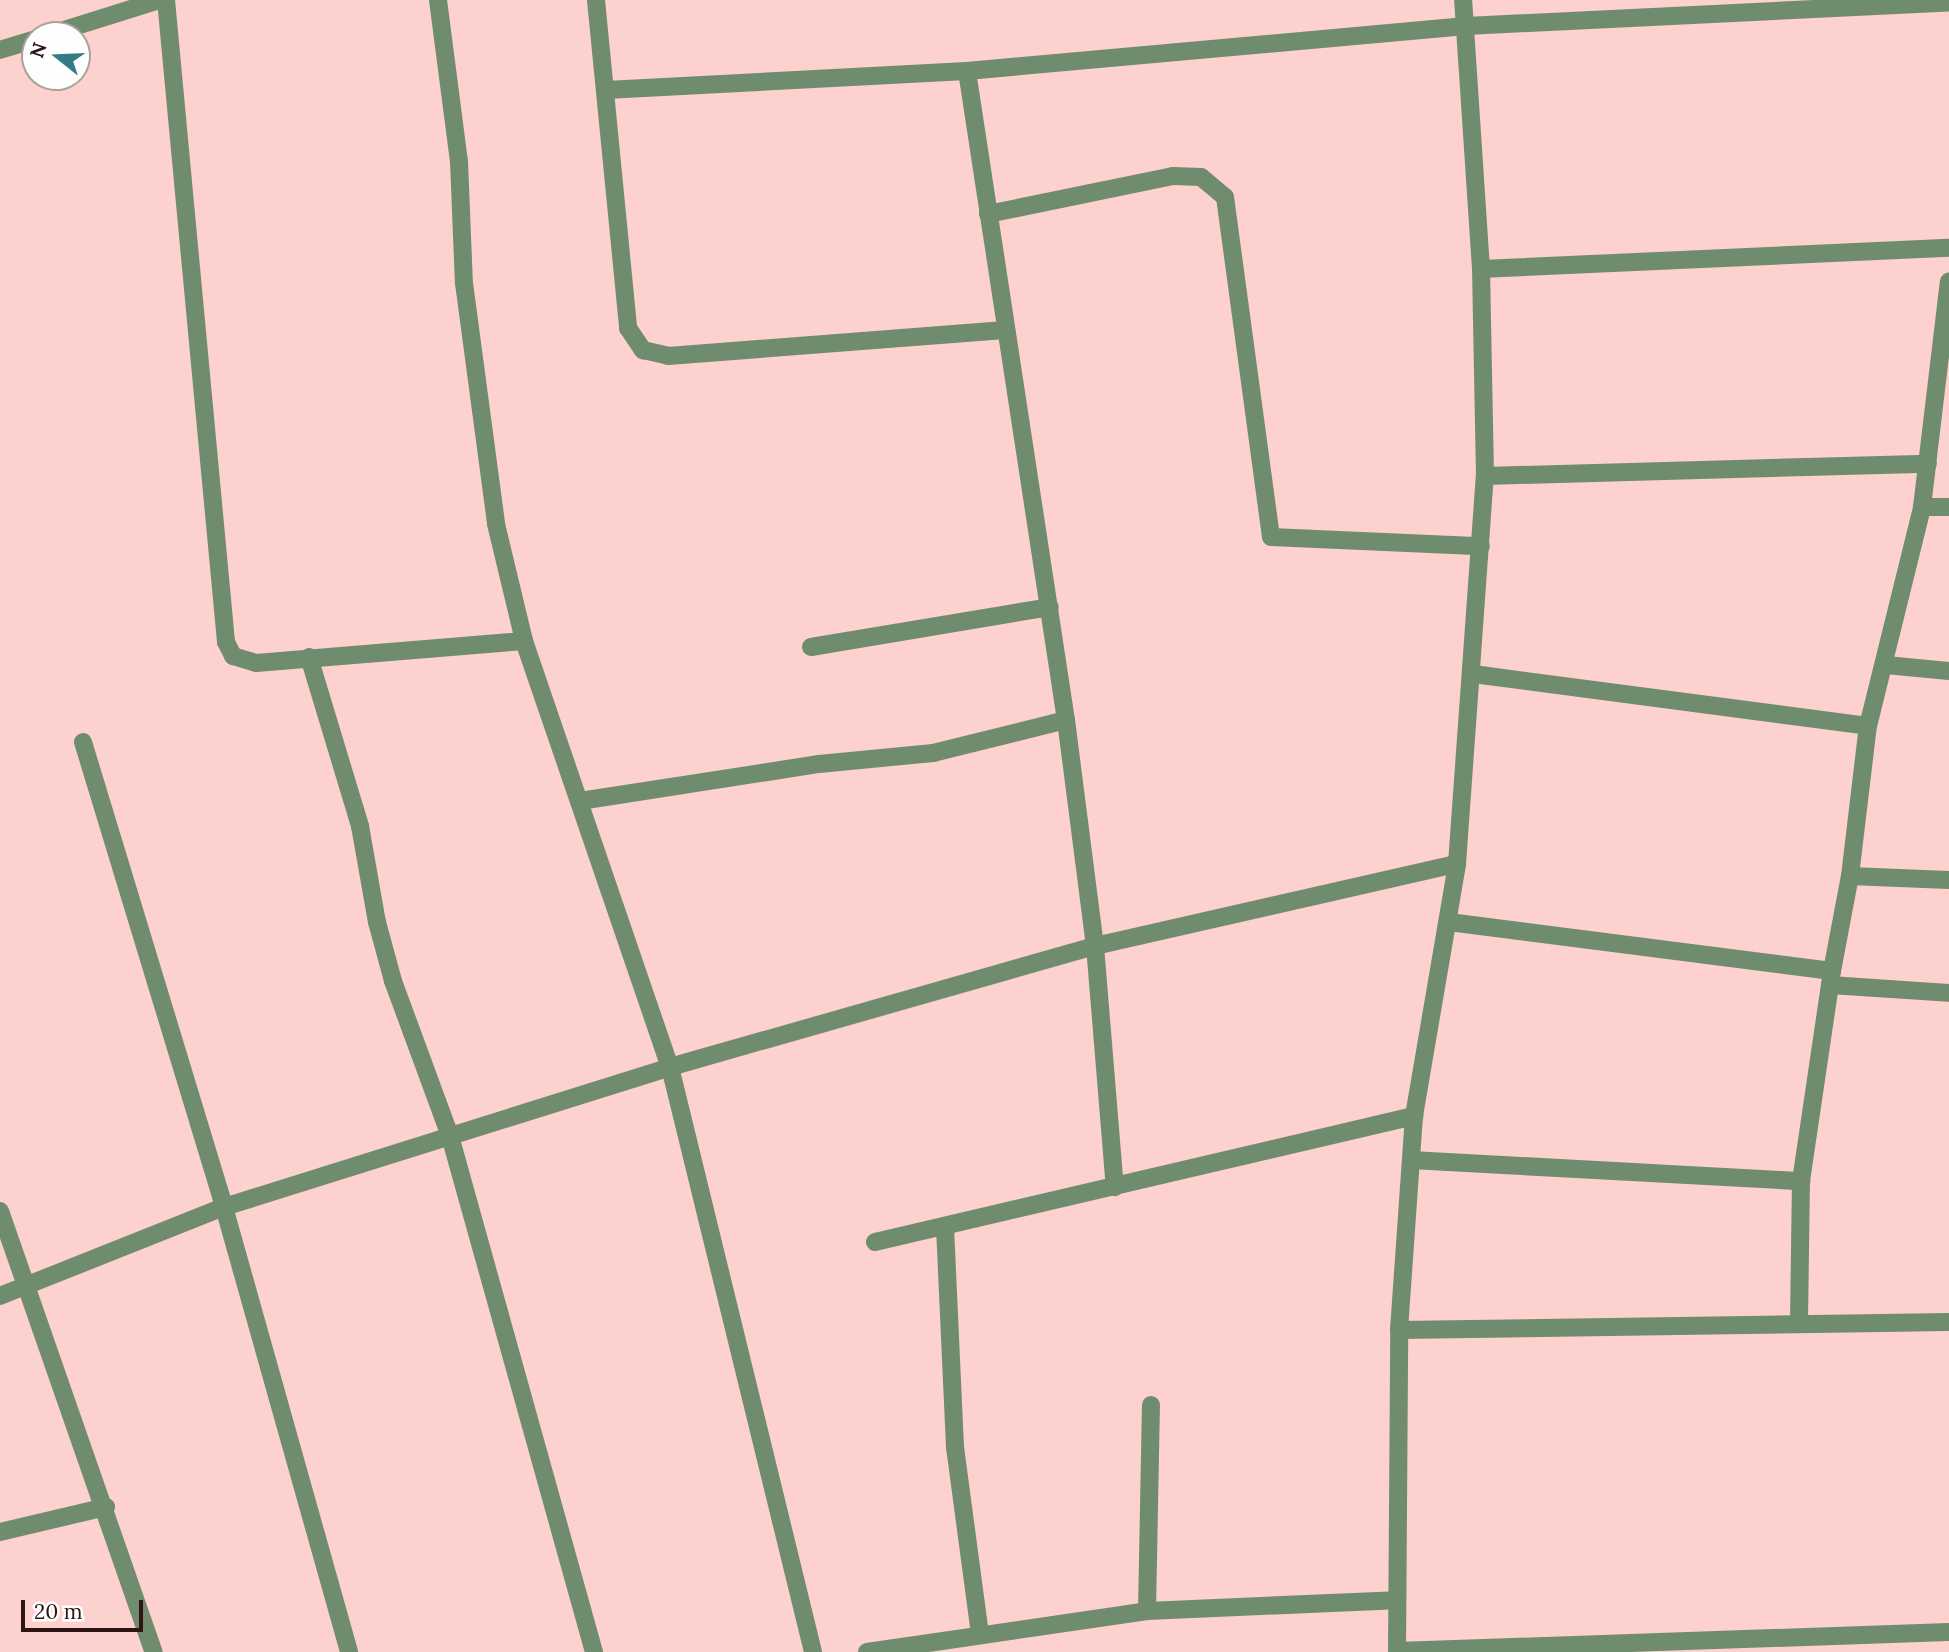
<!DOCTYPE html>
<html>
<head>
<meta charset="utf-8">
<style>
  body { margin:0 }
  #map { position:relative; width:1949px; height:1652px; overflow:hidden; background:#fdd1ce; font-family:Lora,serif }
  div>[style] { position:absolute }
  .street>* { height:18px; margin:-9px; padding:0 9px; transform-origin:9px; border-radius:9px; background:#708c6e }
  span { translate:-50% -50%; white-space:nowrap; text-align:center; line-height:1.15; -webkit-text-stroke:5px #fefefe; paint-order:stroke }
  .north { position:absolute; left:21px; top:21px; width:70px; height:70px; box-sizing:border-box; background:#fefefe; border:2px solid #aba0a0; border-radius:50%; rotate:288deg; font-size:19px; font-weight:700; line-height:28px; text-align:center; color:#2e1413 }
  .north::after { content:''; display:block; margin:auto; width:24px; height:32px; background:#347c83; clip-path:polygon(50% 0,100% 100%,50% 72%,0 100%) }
  .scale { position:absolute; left:21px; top:1600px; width:122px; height:32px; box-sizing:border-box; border:4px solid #2e1413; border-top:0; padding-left:9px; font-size:21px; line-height:24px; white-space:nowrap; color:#2e1413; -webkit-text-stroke:5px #fefefe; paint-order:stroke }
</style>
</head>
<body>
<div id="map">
  <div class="street">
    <div style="left:166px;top:0;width:645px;rotate:84.66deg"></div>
    <div style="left:226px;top:642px;width:16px;rotate:63deg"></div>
    <div style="left:233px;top:656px;width:24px;rotate:17deg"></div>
    <div style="left:256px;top:663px;width:269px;rotate:-4.7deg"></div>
    <div style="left:438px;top:0;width:162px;rotate:82.6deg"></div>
    <div style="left:459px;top:161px;width:122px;rotate:87.7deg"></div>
    <div style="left:464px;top:283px;width:243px;rotate:82.4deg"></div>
    <div style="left:496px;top:524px;width:120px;rotate:76.5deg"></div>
    <div style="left:524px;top:641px;width:450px;rotate:71.1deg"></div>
    <div style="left:670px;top:1067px;width:602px;rotate:76.26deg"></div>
    <div style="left:596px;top:0;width:330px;rotate:84.4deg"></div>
    <div style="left:628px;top:328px;width:27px;rotate:56deg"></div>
    <div style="left:643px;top:350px;width:26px;rotate:13deg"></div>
    <div style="left:668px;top:356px;width:338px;rotate:-4.4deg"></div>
    <div style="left:48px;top:35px;width:117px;rotate:-17.4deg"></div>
    <div style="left:0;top:50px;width:37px;rotate:-17deg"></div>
    <div style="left:967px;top:71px;width:657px;rotate:81.33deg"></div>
    <div style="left:1066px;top:720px;width:228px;rotate:82.7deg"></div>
    <div style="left:1095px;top:946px;width:242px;rotate:85.3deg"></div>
    <div style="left:606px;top:90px;width:361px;rotate:-3deg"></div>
    <div style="left:967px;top:71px;width:501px;rotate:-5.15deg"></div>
    <div style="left:1466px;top:26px;width:484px;rotate:-2.8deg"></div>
    <div style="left:988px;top:214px;width:189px;rotate:-11.6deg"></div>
    <div style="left:1173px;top:176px;width:28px;rotate:2deg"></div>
    <div style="left:1201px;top:177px;width:31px;rotate:40deg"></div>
    <div style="left:1225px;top:197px;width:343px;rotate:82.3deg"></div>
    <div style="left:1271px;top:537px;width:210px;rotate:2.5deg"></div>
    <div style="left:1481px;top:269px;width:468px;rotate:-2.6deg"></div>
    <div style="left:1485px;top:476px;width:443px;rotate:-1.6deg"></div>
    <div style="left:1922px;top:507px;width:27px"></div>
    <div style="left:811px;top:647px;width:242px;rotate:-9.5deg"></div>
    <div style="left:309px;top:657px;width:177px;rotate:73.2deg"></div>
    <div style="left:360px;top:826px;width:97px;rotate:80deg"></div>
    <div style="left:377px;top:922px;width:61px;rotate:74.8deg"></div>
    <div style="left:393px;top:981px;width:165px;rotate:69.8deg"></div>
    <div style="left:450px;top:1136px;width:536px;rotate:74.41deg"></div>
    <div style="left:1886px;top:665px;width:63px;rotate:5.4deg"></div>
    <div style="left:1473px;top:674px;width:398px;rotate:7.5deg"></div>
    <div style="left:83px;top:742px;width:486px;rotate:73.1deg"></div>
    <div style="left:224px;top:1207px;width:462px;rotate:74.3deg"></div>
    <div style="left:580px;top:801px;width:242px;rotate:-8.8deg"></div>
    <div style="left:819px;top:764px;width:115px;rotate:-5.5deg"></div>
    <div style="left:933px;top:753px;width:137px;rotate:-13.9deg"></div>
    <div style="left:1850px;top:876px;width:99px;rotate:2.3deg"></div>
    <div style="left:1449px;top:922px;width:386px;rotate:7.3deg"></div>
    <div style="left:1830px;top:985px;width:119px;rotate:3.8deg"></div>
    <div style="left:1411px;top:1160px;width:391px;rotate:3.1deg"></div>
    <div style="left:0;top:1211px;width:467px;rotate:70.8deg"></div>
    <div style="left:945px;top:1227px;width:220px;rotate:87.4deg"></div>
    <div style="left:955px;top:1447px;width:189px;rotate:82.4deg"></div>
    <div style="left:875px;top:1242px;width:554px;rotate:-13.16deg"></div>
    <div style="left:0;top:1296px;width:241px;rotate:-21.7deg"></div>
    <div style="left:224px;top:1207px;width:467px;rotate:-17.4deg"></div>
    <div style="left:670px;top:1067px;width:442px;rotate:-15.9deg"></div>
    <div style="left:1095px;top:946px;width:371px;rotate:-12.8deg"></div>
    <div style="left:1799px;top:1322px;width:141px;rotate:-89.2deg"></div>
    <div style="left:1801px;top:1181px;width:212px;rotate:-81.6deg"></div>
    <div style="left:1832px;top:971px;width:97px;rotate:-79.3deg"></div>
    <div style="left:1850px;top:876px;width:151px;rotate:-83.2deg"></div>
    <div style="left:1868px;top:726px;width:226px;rotate:-76.1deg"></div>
    <div style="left:1922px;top:507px;width:227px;rotate:-83.2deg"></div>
    <div style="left:1399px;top:1330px;width:550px;rotate:-0.83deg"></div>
    <div style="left:0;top:1532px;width:109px;rotate:-13.3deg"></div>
    <div style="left:1147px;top:1611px;width:206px;rotate:-88.9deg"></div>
    <div style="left:1397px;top:1651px;width:552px;rotate:-1.97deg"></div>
    <div style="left:867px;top:1652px;width:283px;rotate:-8.3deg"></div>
    <div style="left:1147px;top:1611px;width:249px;rotate:-2.5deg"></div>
    <div style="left:1397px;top:1652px;width:322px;rotate:-89.6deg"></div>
    <div style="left:1399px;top:1330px;width:215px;rotate:-86deg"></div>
    <div style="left:1414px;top:1116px;width:256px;rotate:-80.3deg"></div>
    <div style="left:1457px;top:864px;width:389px;rotate:-85.9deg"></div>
    <div style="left:1485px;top:476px;width:207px;rotate:-91.1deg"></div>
    <div style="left:1481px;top:269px;width:270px;rotate:-93.8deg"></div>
  </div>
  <div class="north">N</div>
  <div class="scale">20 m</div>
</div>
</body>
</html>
